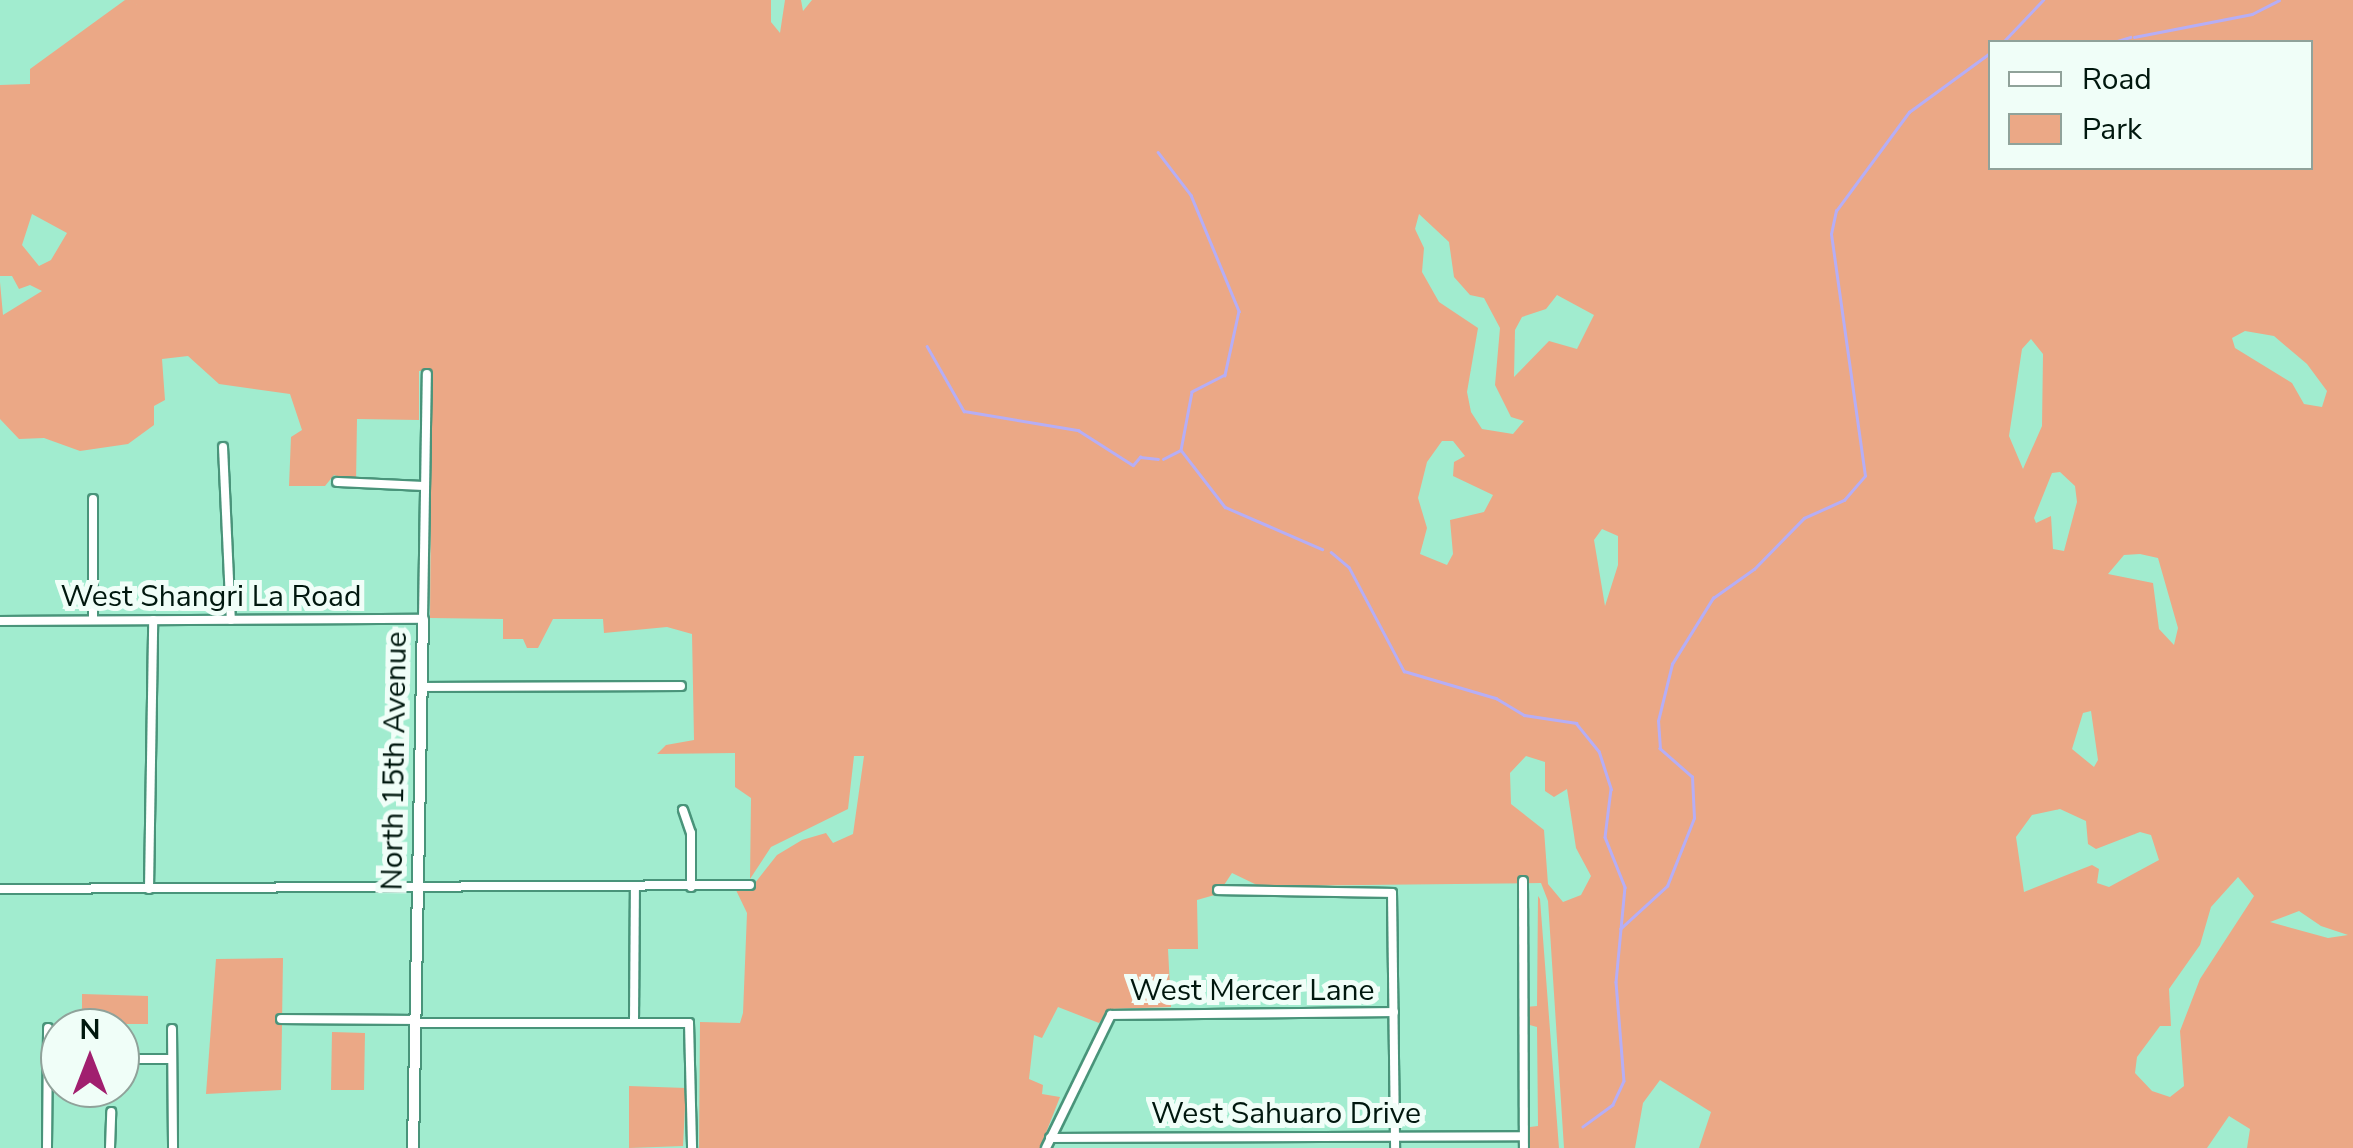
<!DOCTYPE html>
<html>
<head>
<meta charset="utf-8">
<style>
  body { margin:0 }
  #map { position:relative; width:2353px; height:1148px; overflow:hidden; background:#a1eccf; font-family:"Nunito Sans",sans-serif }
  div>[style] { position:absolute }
  .green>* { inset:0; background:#eba886 }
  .stream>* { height:2.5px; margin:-1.25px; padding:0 1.25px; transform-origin:1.25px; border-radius:1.25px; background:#b6aef5 }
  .roads { filter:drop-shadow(2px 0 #49947a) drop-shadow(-2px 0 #49947a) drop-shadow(0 2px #49947a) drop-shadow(0 -2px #49947a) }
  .street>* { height:8px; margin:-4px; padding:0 4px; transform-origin:4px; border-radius:4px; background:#fff }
  .secondary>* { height:10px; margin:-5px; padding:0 5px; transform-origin:5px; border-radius:5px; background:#fff }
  span { translate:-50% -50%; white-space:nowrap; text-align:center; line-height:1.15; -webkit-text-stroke:10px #f0fef8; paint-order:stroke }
  .street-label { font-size:30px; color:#00170e }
  .legend { position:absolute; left:1988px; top:40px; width:325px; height:130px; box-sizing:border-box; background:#f0fef8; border:2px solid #90a29a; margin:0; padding:12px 18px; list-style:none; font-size:30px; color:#00170e }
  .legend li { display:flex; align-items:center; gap:20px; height:50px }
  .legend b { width:50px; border:2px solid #90a29a }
  .north { position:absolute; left:40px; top:1008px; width:100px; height:100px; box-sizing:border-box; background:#f0fef8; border:2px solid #90a29a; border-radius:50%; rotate:0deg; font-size:28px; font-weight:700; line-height:40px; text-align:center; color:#00170e }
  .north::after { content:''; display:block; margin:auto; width:35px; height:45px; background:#a11f6f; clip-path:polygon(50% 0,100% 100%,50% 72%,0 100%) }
</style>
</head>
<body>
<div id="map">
  <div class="green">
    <div style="clip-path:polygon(evenodd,125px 0,771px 0,771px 22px,780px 33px,785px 0,801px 0,803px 11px,812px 0,2353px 0,2353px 1148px,2247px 1148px,2250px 1129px,2229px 1116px,2207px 1148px,1699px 1148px,1711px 1112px,1660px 1080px,1643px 1103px,1635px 1148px,1564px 1148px,1548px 901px,1541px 883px,1259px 886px,1232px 873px,1218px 894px,1197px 900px,1198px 949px,1168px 949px,1171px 1007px,1110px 1009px,1099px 1023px,1058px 1007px,1042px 1038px,1034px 1035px,1029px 1079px,1043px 1085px,1042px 1094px,1060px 1097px,1040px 1148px,699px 1148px,700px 1022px,740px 1023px,743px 1013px,747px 913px,735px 888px,751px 888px,777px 855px,802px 840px,826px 833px,833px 843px,853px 834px,864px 756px,854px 756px,848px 809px,771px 847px,750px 879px,751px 798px,735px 787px,735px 753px,657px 754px,666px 745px,694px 740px,692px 634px,667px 627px,604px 633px,603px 619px,553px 619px,538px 648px,527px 648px,523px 639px,503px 639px,503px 619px,430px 618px,432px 371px,419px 371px,419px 420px,357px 419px,356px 483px,334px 475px,325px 486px,289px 486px,291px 437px,302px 430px,290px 394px,219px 384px,188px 356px,162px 359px,165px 400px,154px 406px,154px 425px,128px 444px,80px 451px,44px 438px,19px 439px,0 419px,0 282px,3px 315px,42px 291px,30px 285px,19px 289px,12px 276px,0 276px,0 85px,30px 84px,30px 69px,125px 0,1990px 42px,2310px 42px,2310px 168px,1990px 168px,1990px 42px,125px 0,32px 214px,67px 233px,51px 260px,39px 266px,22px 245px,32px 214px,125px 0,1419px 214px,1449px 242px,1454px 277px,1470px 295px,1484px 298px,1500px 328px,1495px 385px,1511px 417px,1524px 421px,1513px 434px,1482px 429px,1471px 412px,1467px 392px,1478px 328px,1439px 302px,1422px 272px,1424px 248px,1415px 229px,1419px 214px,125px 0,1557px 295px,1594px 315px,1577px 349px,1549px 341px,1514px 377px,1515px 330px,1522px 317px,1546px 309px,1557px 295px,125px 0,2245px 331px,2274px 336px,2307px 364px,2327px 391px,2322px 407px,2304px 404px,2292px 383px,2235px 348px,2232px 338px,2245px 331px,125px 0,2031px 339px,2043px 354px,2042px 426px,2023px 469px,2009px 436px,2022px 349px,2031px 339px,125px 0,1442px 441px,1453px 441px,1465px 456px,1454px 462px,1453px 476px,1493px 495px,1484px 512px,1450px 520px,1453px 554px,1447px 565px,1420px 554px,1427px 528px,1418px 498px,1427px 462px,1442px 441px,125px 0,2060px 472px,2075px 486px,2077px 502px,2064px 551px,2053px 549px,2051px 516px,2036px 523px,2034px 518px,2052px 473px,2060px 472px,125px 0,1602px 529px,1618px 536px,1618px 565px,1605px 606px,1594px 540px,1602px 529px,125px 0,2140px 554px,2158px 558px,2178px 628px,2174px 645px,2159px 629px,2153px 583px,2108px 574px,2124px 555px,2140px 554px,125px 0,2091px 711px,2098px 760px,2094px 767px,2072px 749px,2083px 713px,2091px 711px,125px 0,1526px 756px,1545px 762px,1545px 791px,1554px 797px,1567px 789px,1576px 848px,1591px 876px,1581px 895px,1563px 902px,1548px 884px,1544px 830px,1511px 804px,1510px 773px,1526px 756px,125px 0,2060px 809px,2086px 821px,2088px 844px,2096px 849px,2140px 832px,2151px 835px,2159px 860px,2109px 887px,2097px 883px,2099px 869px,2092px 865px,2024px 892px,2016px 837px,2032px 815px,2060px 809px,125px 0,2238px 877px,2254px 896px,2200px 979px,2180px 1031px,2184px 1086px,2170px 1097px,2152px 1091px,2135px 1073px,2137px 1057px,2160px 1026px,2171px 1026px,2169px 989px,2200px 945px,2211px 907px,2238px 877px,125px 0,2299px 911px,2321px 926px,2348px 935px,2328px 938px,2270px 922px,2299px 911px)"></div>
    <div style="clip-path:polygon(1538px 896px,1540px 899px,1559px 1148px,1530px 1148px,1530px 1127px,1538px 1126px,1537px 1027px,1526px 1024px,1525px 1007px,1537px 1006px)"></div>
    <div style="clip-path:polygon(283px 958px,281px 1090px,206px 1094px,216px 959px)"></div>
    <div style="clip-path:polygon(82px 994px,148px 996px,148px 1024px,82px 1024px)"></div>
    <div style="clip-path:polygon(332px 1032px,365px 1033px,364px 1090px,331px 1090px)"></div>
    <div style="clip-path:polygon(629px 1086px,686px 1088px,683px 1146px,629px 1148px)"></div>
  </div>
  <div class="stream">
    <div style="left:2134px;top:37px;width:120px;rotate:-11deg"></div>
    <div style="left:2252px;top:14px;width:30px;rotate:-27deg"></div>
    <div style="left:2003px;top:42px;width:58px;rotate:-46.4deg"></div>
    <div style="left:2114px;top:42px;width:17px;rotate:-17deg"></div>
    <div style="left:1158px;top:152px;width:54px;rotate:52.5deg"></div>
    <div style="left:1191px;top:195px;width:126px;rotate:67.5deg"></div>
    <div style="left:1239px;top:311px;width:66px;rotate:102.3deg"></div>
    <div style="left:1225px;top:375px;width:37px;rotate:153deg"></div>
    <div style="left:1192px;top:392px;width:59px;rotate:100.7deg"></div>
    <div style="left:1181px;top:450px;width:72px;rotate:52.3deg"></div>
    <div style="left:1225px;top:507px;width:106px;rotate:23.4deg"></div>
    <div style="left:927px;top:346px;width:75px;rotate:60.4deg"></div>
    <div style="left:964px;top:411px;width:116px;rotate:9.5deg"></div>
    <div style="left:1078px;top:430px;width:65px;rotate:32.5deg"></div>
    <div style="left:1133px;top:465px;width:11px;rotate:-49deg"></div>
    <div style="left:1140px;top:457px;width:18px;rotate:6deg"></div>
    <div style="left:1163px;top:459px;width:18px;rotate:-27deg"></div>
    <div style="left:1331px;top:552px;width:23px;rotate:40deg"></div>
    <div style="left:1349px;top:567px;width:118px;rotate:62.1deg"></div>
    <div style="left:1404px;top:671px;width:96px;rotate:16.4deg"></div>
    <div style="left:1496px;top:698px;width:33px;rotate:31deg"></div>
    <div style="left:1524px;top:715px;width:53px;rotate:8.7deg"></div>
    <div style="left:1576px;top:723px;width:36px;rotate:51deg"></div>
    <div style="left:1599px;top:751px;width:40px;rotate:72deg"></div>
    <div style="left:1611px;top:789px;width:48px;rotate:97.1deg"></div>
    <div style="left:1605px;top:837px;width:54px;rotate:68.2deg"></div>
    <div style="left:1625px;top:887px;width:95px;rotate:95.4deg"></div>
    <div style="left:1616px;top:982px;width:99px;rotate:85.4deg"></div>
    <div style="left:1624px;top:1081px;width:26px;rotate:115deg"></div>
    <div style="left:1613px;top:1105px;width:37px;rotate:144deg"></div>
    <div style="left:1620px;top:929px;width:64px;rotate:-42.5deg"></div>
    <div style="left:1667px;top:886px;width:73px;rotate:-68.3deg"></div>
    <div style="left:1694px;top:818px;width:41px;rotate:-92.8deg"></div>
    <div style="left:1692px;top:777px;width:43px;rotate:-138.8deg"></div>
    <div style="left:1660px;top:749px;width:28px;rotate:-94deg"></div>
    <div style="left:1658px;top:721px;width:59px;rotate:-76.2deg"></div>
    <div style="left:1672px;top:664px;width:78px;rotate:-58.2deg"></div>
    <div style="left:1713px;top:598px;width:50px;rotate:-35.3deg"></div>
    <div style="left:1754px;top:569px;width:71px;rotate:-45.6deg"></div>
    <div style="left:1804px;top:518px;width:44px;rotate:-24.2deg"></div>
    <div style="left:1844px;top:500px;width:32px;rotate:-49deg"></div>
    <div style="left:1865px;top:476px;width:244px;rotate:-98deg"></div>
    <div style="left:1831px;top:234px;width:24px;rotate:-78deg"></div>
    <div style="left:1836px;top:211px;width:123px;rotate:-53.6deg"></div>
    <div style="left:1909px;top:112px;width:100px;rotate:-36.1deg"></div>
  </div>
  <div class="roads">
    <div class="street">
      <div style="left:223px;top:447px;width:173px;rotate:87.4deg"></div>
      <div style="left:337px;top:482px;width:88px;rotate:2.6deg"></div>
      <div style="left:93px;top:620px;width:121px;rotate:-90deg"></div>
      <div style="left:0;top:621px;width:423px;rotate:-0.3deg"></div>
      <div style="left:423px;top:619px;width:245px;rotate:-89.1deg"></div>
      <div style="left:422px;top:687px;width:259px;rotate:-0.2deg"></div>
      <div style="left:683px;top:810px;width:24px;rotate:71deg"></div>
      <div style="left:691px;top:833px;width:54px;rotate:90deg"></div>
      <div style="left:1523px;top:881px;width:267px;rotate:89.8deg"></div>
      <div style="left:0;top:889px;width:750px;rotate:-0.31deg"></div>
      <div style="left:149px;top:889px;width:269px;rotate:-89.1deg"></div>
      <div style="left:1218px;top:890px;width:174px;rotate:1deg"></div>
      <div style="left:1392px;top:893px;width:255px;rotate:89.3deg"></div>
      <div style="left:281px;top:1019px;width:135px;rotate:0.4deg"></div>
      <div style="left:634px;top:1021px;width:134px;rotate:-89.6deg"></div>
      <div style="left:416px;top:1023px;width:273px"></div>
      <div style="left:689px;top:1023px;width:125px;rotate:88.6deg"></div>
      <div style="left:172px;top:1029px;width:119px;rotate:89.5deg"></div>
      <div style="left:120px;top:1059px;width:52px"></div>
      <div style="left:110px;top:1091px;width:3px;rotate:-90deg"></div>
      <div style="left:1050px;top:1138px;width:473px;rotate:-0.2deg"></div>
      <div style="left:47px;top:1148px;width:120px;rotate:-89.5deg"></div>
      <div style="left:110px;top:1148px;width:36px;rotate:-88deg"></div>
      <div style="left:1046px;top:1148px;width:148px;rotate:-64deg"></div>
      <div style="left:1111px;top:1015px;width:283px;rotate:-0.6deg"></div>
    </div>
    <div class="secondary">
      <div style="left:413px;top:1148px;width:529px;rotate:-88.92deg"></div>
    </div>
  </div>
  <div class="street-label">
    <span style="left:211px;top:597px">West Shangri La Road</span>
    <span style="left:395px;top:761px;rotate:-89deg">North 15th Avenue</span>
    <span style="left:1252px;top:991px">West Mercer Lane</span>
    <span style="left:1286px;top:1114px">West Sahuaro Drive</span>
  </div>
  <ul class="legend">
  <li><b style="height:12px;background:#fff"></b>Road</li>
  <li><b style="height:28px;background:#eba886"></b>Park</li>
  </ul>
  <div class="north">N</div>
</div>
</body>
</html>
